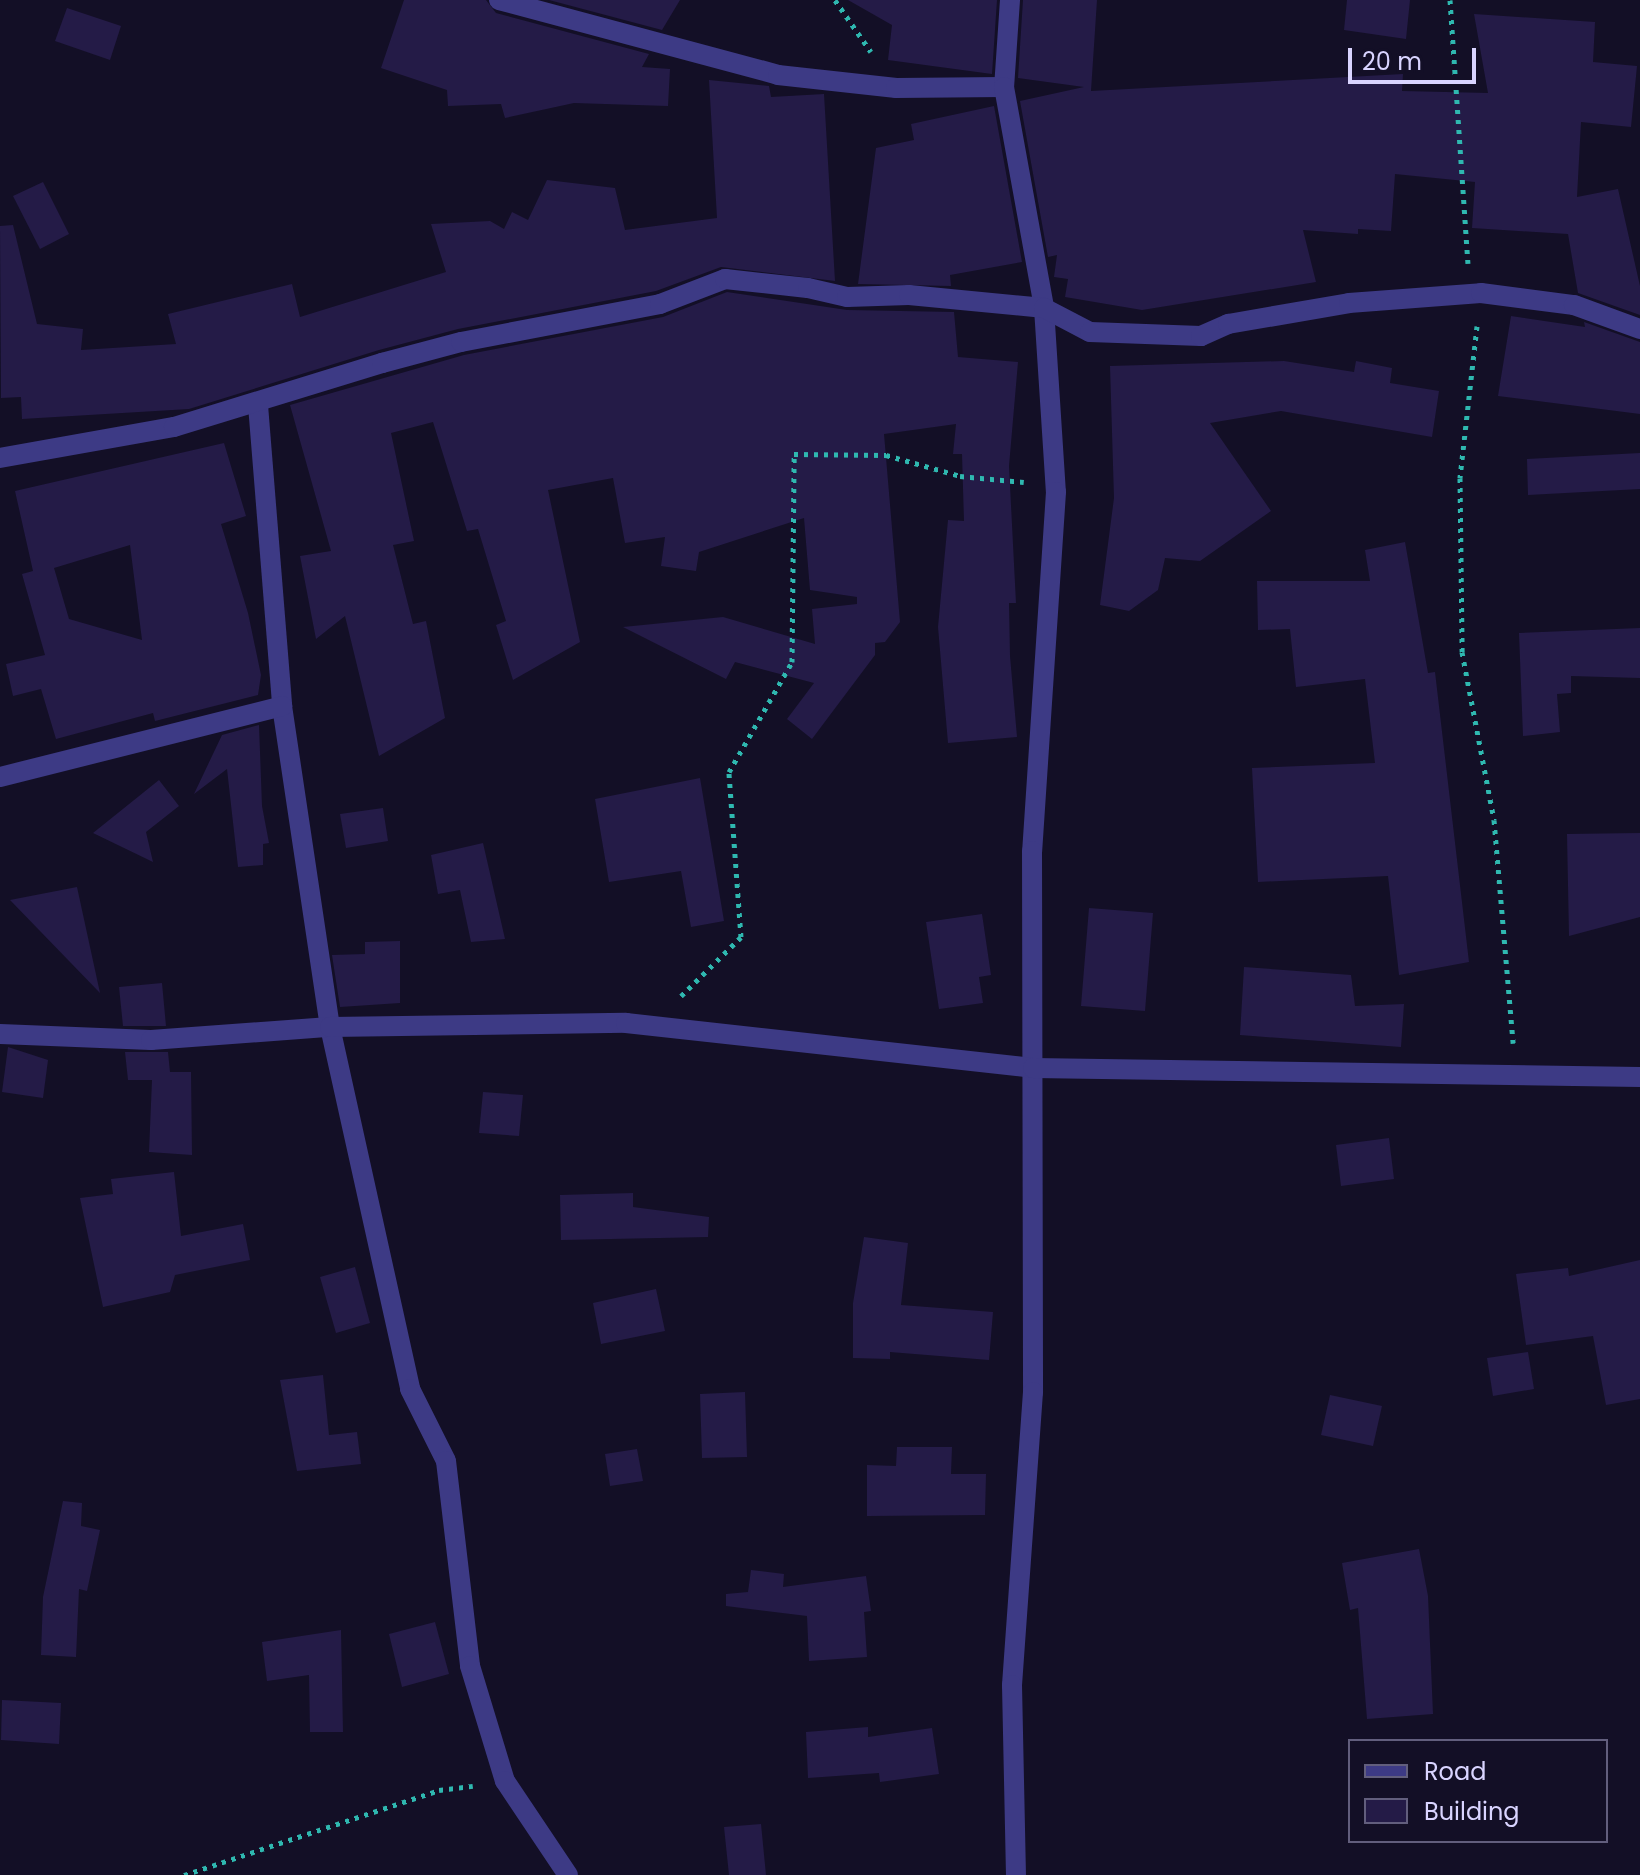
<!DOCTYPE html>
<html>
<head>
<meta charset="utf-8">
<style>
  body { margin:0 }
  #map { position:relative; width:1640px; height:1875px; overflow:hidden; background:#130f26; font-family:Poppins,sans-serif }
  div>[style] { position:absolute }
  .building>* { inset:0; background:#241b47 }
  .path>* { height:5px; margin-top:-2.5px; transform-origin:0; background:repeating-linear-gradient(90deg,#2fb8b0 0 4px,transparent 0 10px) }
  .minor>* { height:20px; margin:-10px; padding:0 10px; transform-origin:10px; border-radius:10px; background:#3d3a85 }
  span { translate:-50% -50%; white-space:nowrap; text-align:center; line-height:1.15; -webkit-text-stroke:8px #130f26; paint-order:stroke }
  .legend { position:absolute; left:1348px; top:1739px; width:260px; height:104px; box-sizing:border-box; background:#130f26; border:2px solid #625e7d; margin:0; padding:10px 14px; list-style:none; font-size:24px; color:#d9d4ff }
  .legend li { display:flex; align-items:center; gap:16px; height:40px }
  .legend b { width:40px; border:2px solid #625e7d }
  .scale { position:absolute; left:1348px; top:48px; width:128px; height:36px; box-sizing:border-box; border:4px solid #d9d4ff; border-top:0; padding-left:10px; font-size:24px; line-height:28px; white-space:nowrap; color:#d9d4ff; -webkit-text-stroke:6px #130f26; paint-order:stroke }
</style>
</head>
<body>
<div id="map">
  <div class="building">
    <div style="clip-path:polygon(404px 0,486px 0,496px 13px,649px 54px,642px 67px,670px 69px,668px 106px,574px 103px,505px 118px,501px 104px,448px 106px,447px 90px,381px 68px)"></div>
    <div style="clip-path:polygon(549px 0,680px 0,662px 30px)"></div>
    <div style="clip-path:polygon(848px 0,997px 0,992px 74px,888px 60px,892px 25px)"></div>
    <div style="clip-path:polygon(1023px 0,1097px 0,1091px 91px,1403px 74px,1402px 91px,1488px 93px,1474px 14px,1595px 22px,1593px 62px,1637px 66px,1631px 127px,1581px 122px,1577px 197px,1618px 189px,1640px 286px,1640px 315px,1578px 293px,1568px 234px,1472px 228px,1475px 182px,1395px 174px,1391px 231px,1358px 229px,1358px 234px,1303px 230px,1316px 282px,1142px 310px,1065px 297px,1068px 279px,1054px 277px,1057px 255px,1048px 257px,1020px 101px,1084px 87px,1018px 78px)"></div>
    <div style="clip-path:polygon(1347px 0,1410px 0,1406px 39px,1344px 30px)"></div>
    <div style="clip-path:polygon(67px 8px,121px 26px,110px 60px,55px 41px)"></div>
    <div style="clip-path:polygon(709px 80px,769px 86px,771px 97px,824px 94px,835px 281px,721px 267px,656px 291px,458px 329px,379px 350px,189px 409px,22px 419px,21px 397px,1px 398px,0 226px,13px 225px,37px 324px,83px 329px,81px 350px,176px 344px,168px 314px,292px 284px,300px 317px,446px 272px,431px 224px,490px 221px,504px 229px,512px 212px,528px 220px,547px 180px,615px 188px,625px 230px,717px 218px)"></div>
    <div style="clip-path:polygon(994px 106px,1022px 262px,950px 275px,951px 286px,858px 284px,876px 148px,914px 140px,911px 124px)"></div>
    <div style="clip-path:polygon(43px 182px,69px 234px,40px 249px,13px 196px)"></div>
    <div style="clip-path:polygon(727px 292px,847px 310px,954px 312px,958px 357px,1018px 362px,1009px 466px,1016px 603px,1009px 603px,1010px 656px,1017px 737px,948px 743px,938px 627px,948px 520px,964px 521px,962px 454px,953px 454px,956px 424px,884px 434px,900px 622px,885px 642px,875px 643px,875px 655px,812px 739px,787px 719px,814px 683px,735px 662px,726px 679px,623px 627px,723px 617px,815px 644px,812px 609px,857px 604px,857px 597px,810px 590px,804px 518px,699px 552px,696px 571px,661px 566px,665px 537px,625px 543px,613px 478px,548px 490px,580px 642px,513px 680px,496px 625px,506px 621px,478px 529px,467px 531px,433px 422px,391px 433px,414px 541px,393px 545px,413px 624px,426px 621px,445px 718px,379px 756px,345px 616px,316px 639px,300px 556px,331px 551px,290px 405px,464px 355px,663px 317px)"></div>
    <div style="clip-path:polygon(1511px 316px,1585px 327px,1584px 322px,1640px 342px,1640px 414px,1498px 396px)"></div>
    <div style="clip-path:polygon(1284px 361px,1354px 372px,1356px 361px,1392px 368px,1390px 383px,1439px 391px,1432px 437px,1281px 411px,1210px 423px,1271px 511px,1200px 561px,1165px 558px,1158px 590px,1129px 611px,1100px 605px,1114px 498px,1110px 366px)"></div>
    <div style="clip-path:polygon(evenodd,224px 443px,246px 516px,221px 524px,248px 613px,261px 675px,258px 695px,155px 721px,153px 713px,56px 739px,41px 689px,13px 696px,6px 664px,45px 655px,22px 574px,33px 571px,15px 491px,224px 443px,130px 545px,142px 640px,69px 619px,54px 568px,130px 545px)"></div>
    <div style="clip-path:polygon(1640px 453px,1640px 489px,1528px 495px,1527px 459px)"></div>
    <div style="clip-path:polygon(1405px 542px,1428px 673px,1435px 672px,1469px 962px,1399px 975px,1388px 876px,1258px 882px,1252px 768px,1375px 763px,1365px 679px,1296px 687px,1290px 629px,1258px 630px,1257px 581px,1370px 581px,1365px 550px)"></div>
    <div style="clip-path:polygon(1640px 628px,1640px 678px,1571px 676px,1571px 693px,1557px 694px,1560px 732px,1523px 736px,1519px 633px)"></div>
    <div style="clip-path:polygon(259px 725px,262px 806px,269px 843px,263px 844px,263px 865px,238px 867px,227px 769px,194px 794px,222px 735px)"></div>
    <div style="clip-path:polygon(700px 778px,724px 921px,691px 927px,681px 871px,609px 882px,595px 799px)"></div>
    <div style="clip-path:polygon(159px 780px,179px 806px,146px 832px,153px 862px,93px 833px)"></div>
    <div style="clip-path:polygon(383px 808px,388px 841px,346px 848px,340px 814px)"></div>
    <div style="clip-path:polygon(1640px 833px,1640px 917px,1569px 936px,1567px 834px)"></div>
    <div style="clip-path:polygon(483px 843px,505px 939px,471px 942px,460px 890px,438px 894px,431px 855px)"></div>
    <div style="clip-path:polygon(77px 887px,100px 993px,10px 900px)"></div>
    <div style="clip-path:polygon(1089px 908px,1153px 913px,1145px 1011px,1081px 1006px)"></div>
    <div style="clip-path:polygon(982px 914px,991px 975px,979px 977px,983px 1003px,939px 1009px,926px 922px)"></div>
    <div style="clip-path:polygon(400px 941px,400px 1003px,340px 1007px,332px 955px,365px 954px,365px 942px)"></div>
    <div style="clip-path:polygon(1244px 967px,1351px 975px,1355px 1006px,1404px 1004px,1401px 1047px,1240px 1035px)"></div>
    <div style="clip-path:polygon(162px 983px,166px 1026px,123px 1026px,119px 987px)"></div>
    <div style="clip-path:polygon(8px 1047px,48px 1060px,43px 1098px,2px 1092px)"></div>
    <div style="clip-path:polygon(125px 1052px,168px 1052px,170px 1072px,191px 1072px,192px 1155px,149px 1152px,152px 1080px,128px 1080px)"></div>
    <div style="clip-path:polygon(483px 1092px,523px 1095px,519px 1136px,479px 1133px)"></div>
    <div style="clip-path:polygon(1389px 1138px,1394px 1179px,1341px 1186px,1336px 1145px)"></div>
    <div style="clip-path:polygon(174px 1172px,181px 1236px,243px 1224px,250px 1260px,175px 1275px,170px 1292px,103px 1307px,80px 1198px,113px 1194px,111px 1179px)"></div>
    <div style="clip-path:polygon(633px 1193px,633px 1207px,709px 1217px,708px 1237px,561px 1240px,560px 1195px)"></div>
    <div style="clip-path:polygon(864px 1237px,908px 1243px,901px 1305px,993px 1312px,989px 1360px,890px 1352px,890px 1359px,853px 1358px,853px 1303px)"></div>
    <div style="clip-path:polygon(1640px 1260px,1640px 1399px,1606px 1405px,1593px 1336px,1526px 1345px,1516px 1274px,1568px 1268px,1569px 1276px)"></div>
    <div style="clip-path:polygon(355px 1267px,370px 1323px,336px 1333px,320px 1277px)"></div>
    <div style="clip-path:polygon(656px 1289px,665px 1331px,601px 1344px,593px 1303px)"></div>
    <div style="clip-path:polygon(1528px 1352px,1534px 1389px,1493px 1396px,1487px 1358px)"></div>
    <div style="clip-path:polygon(323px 1375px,329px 1435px,357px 1432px,361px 1464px,297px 1471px,280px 1380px)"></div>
    <div style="clip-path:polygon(745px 1392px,747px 1457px,702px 1458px,700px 1394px)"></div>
    <div style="clip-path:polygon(1330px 1395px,1382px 1406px,1373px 1446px,1321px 1435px)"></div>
    <div style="clip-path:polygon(897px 1447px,952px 1447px,951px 1474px,986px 1474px,985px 1515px,867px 1516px,867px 1465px,896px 1466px)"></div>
    <div style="clip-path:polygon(637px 1449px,643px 1481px,610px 1486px,605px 1454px)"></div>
    <div style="clip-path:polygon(63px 1501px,82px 1503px,81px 1526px,100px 1530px,87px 1591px,79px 1589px,76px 1657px,41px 1655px,43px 1597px)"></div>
    <div style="clip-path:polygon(1419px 1549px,1428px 1596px,1433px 1714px,1367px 1719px,1358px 1608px,1350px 1610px,1342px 1563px)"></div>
    <div style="clip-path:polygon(751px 1570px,784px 1574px,783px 1587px,866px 1576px,871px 1611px,864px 1612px,867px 1657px,809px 1661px,807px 1616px,726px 1606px,726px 1594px,748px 1592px)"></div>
    <div style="clip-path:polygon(435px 1622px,449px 1674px,402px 1687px,389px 1634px)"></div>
    <div style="clip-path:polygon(341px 1630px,343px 1732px,310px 1732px,309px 1675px,267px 1681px,262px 1642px)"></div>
    <div style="clip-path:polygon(2px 1700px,61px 1703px,59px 1744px,1px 1740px)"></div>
    <div style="clip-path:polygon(868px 1727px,868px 1737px,932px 1728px,939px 1774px,880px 1782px,879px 1773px,808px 1778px,806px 1732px)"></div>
    <div style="clip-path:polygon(761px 1824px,766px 1875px,729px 1875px,724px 1827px)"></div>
  </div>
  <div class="path">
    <div style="left:835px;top:0;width:63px;rotate:55.3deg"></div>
    <div style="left:1450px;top:0;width:264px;rotate:86.1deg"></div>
    <div style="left:1477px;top:326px;width:153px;rotate:96.4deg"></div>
    <div style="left:1460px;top:478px;width:174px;rotate:89.3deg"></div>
    <div style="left:1462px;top:652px;width:171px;rotate:79.2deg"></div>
    <div style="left:1494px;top:820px;width:224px;rotate:85.1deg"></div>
    <div style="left:681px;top:996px;width:84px;rotate:-44.5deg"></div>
    <div style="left:741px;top:937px;width:165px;rotate:-94.2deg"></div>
    <div style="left:729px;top:772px;width:127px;rotate:-60.2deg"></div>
    <div style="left:792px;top:662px;width:208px;rotate:-89.4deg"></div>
    <div style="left:794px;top:454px;width:92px;rotate:0.6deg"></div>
    <div style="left:886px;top:455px;width:77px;rotate:15.8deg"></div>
    <div style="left:960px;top:476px;width:64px;rotate:5.4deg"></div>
    <div style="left:184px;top:1875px;width:269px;rotate:-18.4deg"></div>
    <div style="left:439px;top:1790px;width:34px;rotate:-7deg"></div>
  </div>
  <div class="minor">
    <div style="left:499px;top:0;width:289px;rotate:15deg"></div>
    <div style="left:778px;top:75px;width:119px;rotate:6.3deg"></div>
    <div style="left:896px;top:88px;width:108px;rotate:-0.5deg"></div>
    <div style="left:1010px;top:0;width:87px;rotate:93.9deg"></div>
    <div style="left:1004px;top:87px;width:225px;rotate:79.7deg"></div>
    <div style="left:1044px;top:308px;width:184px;rotate:86.3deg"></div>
    <div style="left:1056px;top:492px;width:360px;rotate:93.8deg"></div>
    <div style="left:1032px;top:851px;width:541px;rotate:89.89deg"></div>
    <div style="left:1033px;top:1392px;width:294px;rotate:94.1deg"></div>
    <div style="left:1012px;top:1685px;width:190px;rotate:88.8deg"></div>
    <div style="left:258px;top:405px;width:302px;rotate:85.4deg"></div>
    <div style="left:282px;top:706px;width:325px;rotate:81.5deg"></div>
    <div style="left:330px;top:1027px;width:371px;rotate:77.5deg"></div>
    <div style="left:410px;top:1389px;width:80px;rotate:63.4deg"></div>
    <div style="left:446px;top:1461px;width:206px;rotate:83.3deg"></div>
    <div style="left:470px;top:1666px;width:120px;rotate:73.1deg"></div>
    <div style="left:505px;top:1781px;width:113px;rotate:56.2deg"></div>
    <div style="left:0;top:458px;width:177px;rotate:-10.1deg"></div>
    <div style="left:174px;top:427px;width:218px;rotate:-17.1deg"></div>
    <div style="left:382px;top:363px;width:82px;rotate:-14.9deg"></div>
    <div style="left:461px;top:342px;width:203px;rotate:-10.8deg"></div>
    <div style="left:660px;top:304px;width:70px;rotate:-21deg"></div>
    <div style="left:725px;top:279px;width:83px;rotate:6.2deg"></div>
    <div style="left:808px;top:288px;width:40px;rotate:13deg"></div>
    <div style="left:847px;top:297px;width:62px;rotate:-1.8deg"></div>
    <div style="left:909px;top:295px;width:136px;rotate:5.5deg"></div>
    <div style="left:1044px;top:308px;width:52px;rotate:27.6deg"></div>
    <div style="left:1090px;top:332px;width:111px;rotate:2.1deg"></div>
    <div style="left:1201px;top:336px;width:30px;rotate:-24deg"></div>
    <div style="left:1228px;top:324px;width:123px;rotate:-9.8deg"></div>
    <div style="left:1349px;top:303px;width:132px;rotate:-4.3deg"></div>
    <div style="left:1481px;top:293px;width:94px;rotate:7.4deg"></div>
    <div style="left:1574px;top:305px;width:70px;rotate:20deg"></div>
    <div style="left:0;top:777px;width:291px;rotate:-14.1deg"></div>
    <div style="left:0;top:1034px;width:151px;rotate:2.3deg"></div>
    <div style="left:151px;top:1040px;width:179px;rotate:-4.2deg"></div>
    <div style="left:330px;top:1027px;width:296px;rotate:-0.8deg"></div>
    <div style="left:626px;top:1023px;width:409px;rotate:6.3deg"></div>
    <div style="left:1033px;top:1068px;width:607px;rotate:0.85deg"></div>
  </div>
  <ul class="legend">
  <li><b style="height:10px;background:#3d3a85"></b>Road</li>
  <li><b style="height:22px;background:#241b47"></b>Building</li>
  </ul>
  <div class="scale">20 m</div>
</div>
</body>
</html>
